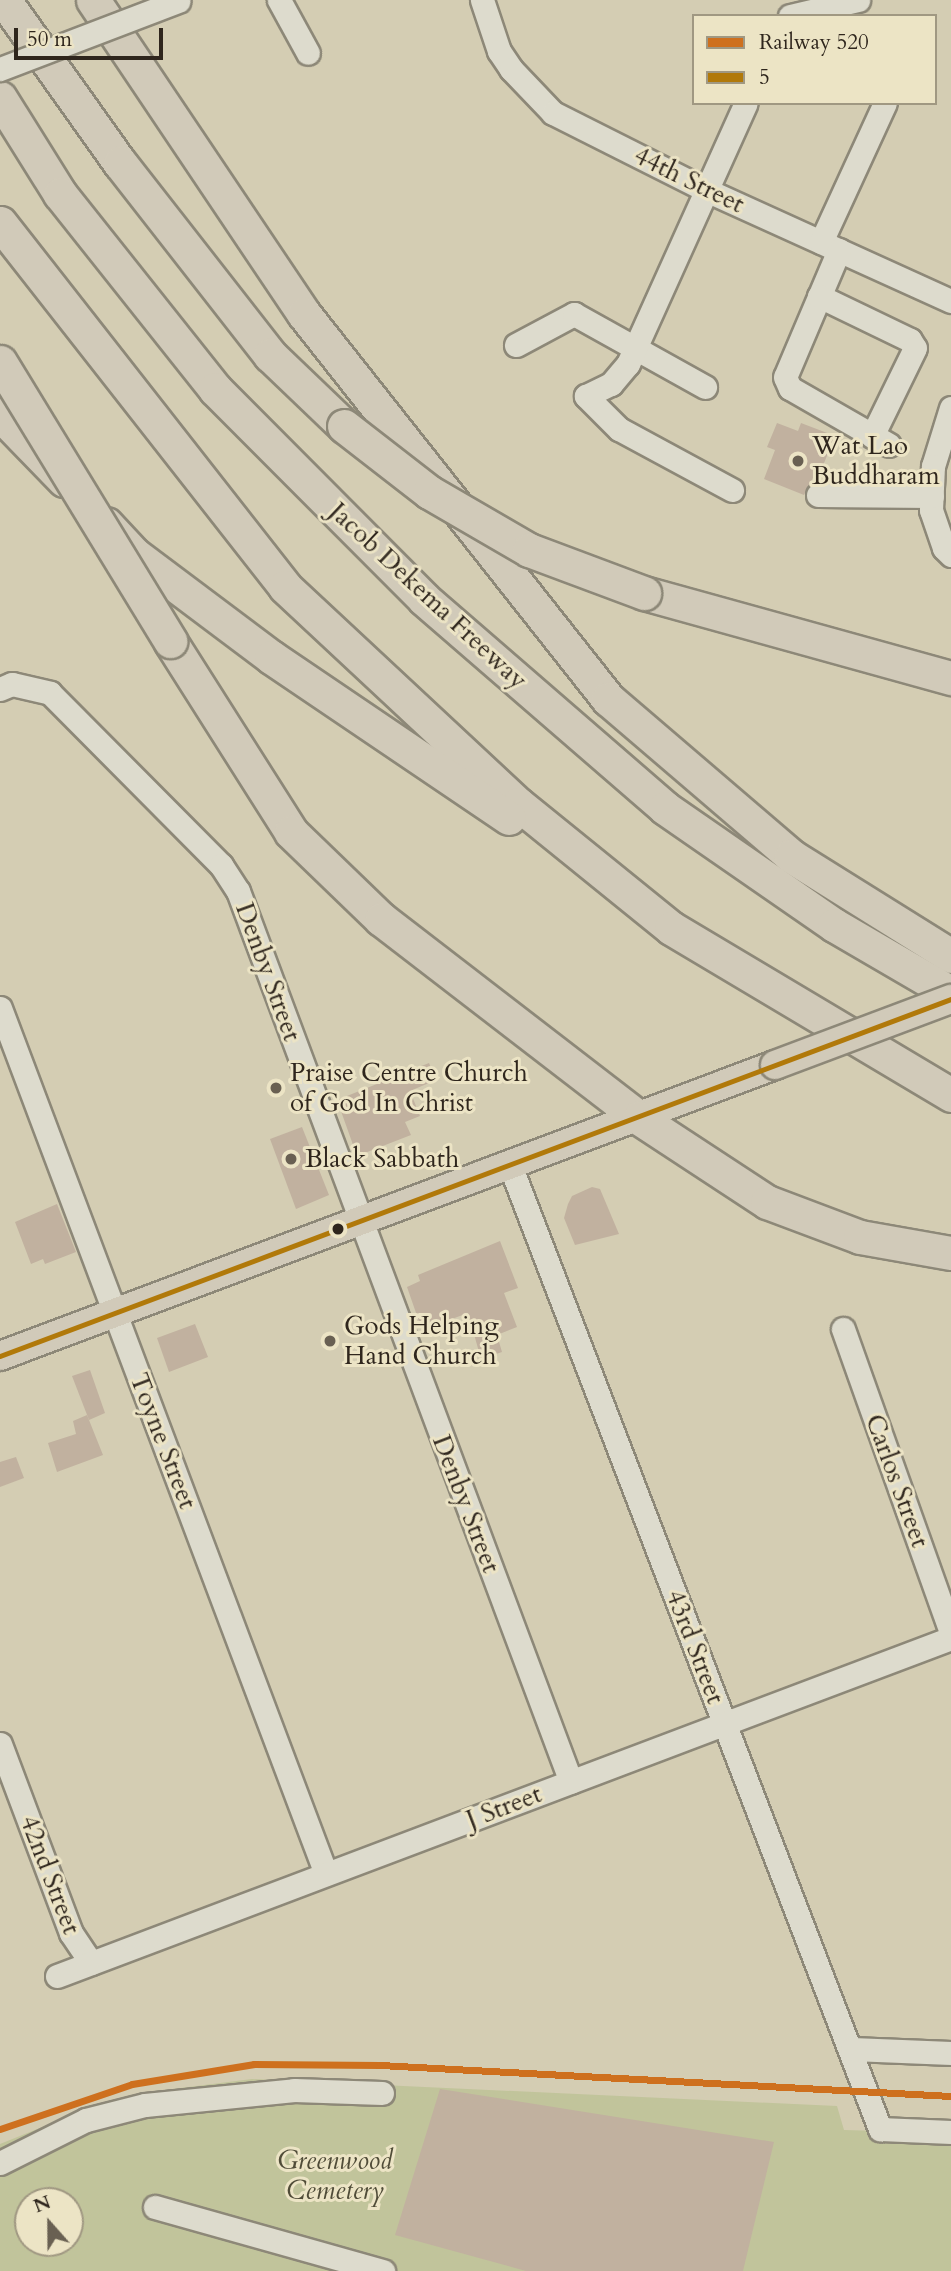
<!DOCTYPE html>
<html>
<head>
<meta charset="utf-8">
<style>
  body { margin:0 }
  #map { position:relative; width:951px; height:2271px; overflow:hidden; background:#d4cdb3; font-family:Cardo,serif }
  div>[style] { position:absolute }
  .green>* { inset:0; background:#c1c49b }
  .building>* { inset:0; background:#c1b19f }
  .roads { filter:drop-shadow(2px 0 #8d8878) drop-shadow(-2px 0 #8d8878) drop-shadow(0 2px #8d8878) drop-shadow(0 -2px #8d8878) }
  .minor>* { height:23px; margin:-11.5px; padding:0 11.5px; transform-origin:11.5px; border-radius:11.5px; background:#dddbcd }
  .major>* { height:28px; margin:-14px; padding:0 14px; transform-origin:14px; border-radius:14px; background:#d1cab9 }
  .highway>* { height:33px; margin:-16.5px; padding:0 16.5px; transform-origin:16.5px; border-radius:16.5px; background:#d1cab9 }
  .bridges { filter:drop-shadow(2px 0 #8d8878) drop-shadow(-2px 0 #8d8878) drop-shadow(0 2px #8d8878) drop-shadow(0 -2px #8d8878) }
  .minor-bridge>* { height:23px; margin:-11.5px; padding:0 11.5px; transform-origin:11.5px; border-radius:11.5px; background:#dddbcd }
  .major-bridge>* { height:28px; margin:-14px; padding:0 14px; transform-origin:14px; border-radius:14px; background:#d1cab9 }
  .highway-bridge>* { height:33px; margin:-16.5px; padding:0 16.5px; transform-origin:16.5px; border-radius:16.5px; background:#d1cab9 }
  .bus-1>* { height:5px; margin:-2.5px; padding:0 2.5px; transform-origin:2.5px; border-radius:2.5px; background:#b1790a }
  .rail-1>* { height:7px; margin:-3.5px; padding:0 3.5px; transform-origin:3.5px; border-radius:3.5px; background:#ce701e }
  .dots>* { width:19px; height:19px; translate:-50% -50%; box-sizing:border-box; border:4px solid #ece4c5; border-radius:50% }
  span { translate:-50% -50%; white-space:nowrap; text-align:center; line-height:1.15; -webkit-text-stroke:6px #ece4c5; paint-order:stroke }
  .street-label { font-size:26px; color:#2f261d }
  .poi-label { font-size:26px; color:#2f261d }
  .left { translate:0 -50%; text-align:left }
  .park-label { font-size:26px; color:#504c38; font-style:italic }
  .legend { position:absolute; left:692px; top:14px; width:245px; height:91px; box-sizing:border-box; background:#ece4c5; border:2px solid #a09882; margin:0; padding:9px 12px; list-style:none; font-size:21px; color:#2f261d }
  .legend li { display:flex; align-items:center; gap:14px; height:35px }
  .legend b { width:35px; border:2px solid #a09882 }
  .north { position:absolute; left:14px; top:2187px; width:70px; height:70px; box-sizing:border-box; background:#ece4c5; border:2px solid #a09882; border-radius:50%; rotate:339deg; font-size:19px; font-weight:700; line-height:28px; text-align:center; color:#2f261d }
  .north::after { content:''; display:block; margin:auto; width:24px; height:32px; background:#696052; clip-path:polygon(50% 0,100% 100%,50% 72%,0 100%) }
  .scale { position:absolute; left:14px; top:28px; width:149px; height:32px; box-sizing:border-box; border:4px solid #2f261d; border-top:0; padding-left:9px; font-size:21px; line-height:24px; white-space:nowrap; color:#2f261d; -webkit-text-stroke:5px #ece4c5; paint-order:stroke }
</style>
</head>
<body>
<div id="map">
  <div class="green">
    <div style="clip-path:polygon(evenodd,252px 2079px,837px 2106px,844px 2130px,951px 2133px,951px 2271px,0 2271px,0 2144px,97px 2105px,149px 2092px,252px 2079px,28px 2201px,70px 2201px,70px 2243px,28px 2243px,28px 2201px)"></div>
  </div>
  <div class="building">
    <div style="clip-path:polygon(777px 423px,798px 431px,801px 423px,835px 436px,820px 473px,816px 472px,804px 495px,764px 479px,775px 450px,767px 447px)"></div>
    <div style="clip-path:polygon(429px 1063px,436px 1080px,410px 1091px,420px 1116px,405px 1122px,411px 1135px,357px 1156px,337px 1100px)"></div>
    <div style="clip-path:polygon(302px 1127px,329px 1195px,296px 1209px,270px 1139px)"></div>
    <div style="clip-path:polygon(592px 1187px,600px 1189px,619px 1234px,575px 1245px,564px 1218px,568px 1204px,572px 1196px)"></div>
    <div style="clip-path:polygon(57px 1204px,76px 1252px,45px 1264px,43px 1259px,31px 1264px,15px 1222px)"></div>
    <div style="clip-path:polygon(500px 1241px,518px 1288px,504px 1293px,517px 1327px,497px 1335px,502px 1352px,481px 1359px,468px 1313px,422px 1330px,407px 1287px,420px 1281px,418px 1275px)"></div>
    <div style="clip-path:polygon(195px 1324px,208px 1357px,169px 1372px,157px 1338px)"></div>
    <div style="clip-path:polygon(90px 1370px,105px 1413px,89px 1420px,72px 1376px)"></div>
    <div style="clip-path:polygon(87px 1415px,103px 1455px,57px 1472px,48px 1443px,76px 1434px,73px 1421px)"></div>
    <div style="clip-path:polygon(16px 1457px,24px 1478px,0 1487px,0 1462px)"></div>
    <div style="clip-path:polygon(440px 2089px,774px 2142px,743px 2271px,526px 2271px,395px 2235px)"></div>
  </div>
  <div class="roads">
    <div class="minor">
      <div style="left:279px;top:0;width:60px;rotate:61.3deg"></div>
      <div style="left:482px;top:0;width:54px;rotate:71.6deg"></div>
      <div style="left:499px;top:51px;width:22px;rotate:56deg"></div>
      <div style="left:511px;top:69px;width:61px;rotate:46.3deg"></div>
      <div style="left:553px;top:113px;width:171px;rotate:26.7deg"></div>
      <div style="left:706px;top:190px;width:269px;rotate:24.4deg"></div>
      <div style="left:790px;top:16px;width:70px;rotate:-13.2deg"></div>
      <div style="left:821px;top:242px;width:153px;rotate:-65.3deg"></div>
      <div style="left:839px;top:250px;width:138px;rotate:113deg"></div>
      <div style="left:785px;top:377px;width:12px;rotate:66deg"></div>
      <div style="left:790px;top:388px;width:114px;rotate:29.9deg"></div>
      <div style="left:819px;top:296px;width:101px;rotate:25.8deg"></div>
      <div style="left:910px;top:340px;width:9px;rotate:58deg"></div>
      <div style="left:915px;top:348px;width:98px;rotate:116deg"></div>
      <div style="left:516px;top:345px;width:66px;rotate:-28.1deg"></div>
      <div style="left:574px;top:314px;width:150px;rotate:29.1deg"></div>
      <div style="left:951px;top:408px;width:61px;rotate:107.2deg"></div>
      <div style="left:933px;top:466px;width:44px;rotate:92.6deg"></div>
      <div style="left:931px;top:510px;width:40px;rotate:71.1deg"></div>
      <div style="left:944px;top:548px;width:10px;rotate:45deg"></div>
      <div style="left:732px;top:490px;width:128px;rotate:-151.6deg"></div>
      <div style="left:619px;top:429px;width:47px;rotate:-135deg"></div>
      <div style="left:586px;top:396px;width:28px;rotate:-26deg"></div>
      <div style="left:611px;top:384px;width:26px;rotate:-50deg"></div>
      <div style="left:628px;top:364px;width:286px;rotate:-65.7deg"></div>
      <div style="left:818px;top:495px;width:114px;rotate:0.5deg"></div>
      <div style="left:0;top:689px;width:13px;rotate:-23deg"></div>
      <div style="left:12px;top:684px;width:39px;rotate:13deg"></div>
      <div style="left:50px;top:693px;width:243px;rotate:45.2deg"></div>
      <div style="left:221px;top:865px;width:31px;rotate:57deg"></div>
      <div style="left:238px;top:891px;width:951px;rotate:69.51deg"></div>
      <div style="left:0;top:1008px;width:925px;rotate:69.37deg"></div>
      <div style="left:510px;top:1165px;width:1033px;rotate:69deg"></div>
      <div style="left:880px;top:2129px;width:71px;rotate:2.4deg"></div>
      <div style="left:843px;top:1329px;width:323px;rotate:70.4deg"></div>
      <div style="left:0;top:1744px;width:202px;rotate:69.4deg"></div>
      <div style="left:71px;top:1933px;width:36px;rotate:56deg"></div>
      <div style="left:57px;top:1976px;width:956px;rotate:-20.71deg"></div>
      <div style="left:852px;top:2049px;width:99px;rotate:2.3deg"></div>
      <div style="left:0;top:2163px;width:96px;rotate:-26.6deg"></div>
      <div style="left:86px;top:2120px;width:61px;rotate:-14.3deg"></div>
      <div style="left:145px;top:2105px;width:150px;rotate:-5.7deg"></div>
      <div style="left:294px;top:2090px;width:88px;rotate:2deg"></div>
      <div style="left:155px;top:2207px;width:237px;rotate:15.7deg"></div>
    </div>
    <div class="major">
      <div style="left:0;top:1356px;width:828px;rotate:-20.58deg"></div>
    </div>
    <div class="highway">
      <div style="left:4px;top:0;width:200px;rotate:54.6deg"></div>
      <div style="left:120px;top:163px;width:244px;rotate:52deg"></div>
      <div style="left:270px;top:355px;width:103px;rotate:43.8deg"></div>
      <div style="left:93px;top:0;width:378px;rotate:56.1deg"></div>
      <div style="left:304px;top:314px;width:491px;rotate:51.7deg"></div>
      <div style="left:608px;top:699px;width:241px;rotate:40.6deg"></div>
      <div style="left:791px;top:856px;width:189px;rotate:32deg"></div>
      <div style="left:0;top:98px;width:113px;rotate:58deg"></div>
      <div style="left:60px;top:194px;width:249px;rotate:51.5deg"></div>
      <div style="left:215px;top:389px;width:296px;rotate:45.1deg"></div>
      <div style="left:424px;top:599px;width:319px;rotate:40.9deg"></div>
      <div style="left:665px;top:808px;width:206px;rotate:34.7deg"></div>
      <div style="left:834px;top:925px;width:135px;rotate:30.2deg"></div>
      <div style="left:0;top:223px;width:462px;rotate:51.9deg"></div>
      <div style="left:285px;top:587px;width:318px;rotate:43deg"></div>
      <div style="left:518px;top:804px;width:197px;rotate:39deg"></div>
      <div style="left:671px;top:928px;width:326px;rotate:30.8deg"></div>
      <div style="left:0;top:414px;width:92px;rotate:45.9deg"></div>
      <div style="left:106px;top:524px;width:41px;rotate:47deg"></div>
      <div style="left:134px;top:554px;width:171px;rotate:36.9deg"></div>
      <div style="left:271px;top:657px;width:287px;rotate:34.1deg"></div>
      <div style="left:644px;top:593px;width:319px;rotate:15.5deg"></div>
      <div style="left:170px;top:641px;width:226px;rotate:57.6deg"></div>
      <div style="left:291px;top:832px;width:125px;rotate:44deg"></div>
      <div style="left:381px;top:919px;width:326px;rotate:37.6deg"></div>
      <div style="left:639px;top:1118px;width:153px;rotate:33.3deg"></div>
      <div style="left:767px;top:1202px;width:99px;rotate:20.6deg"></div>
      <div style="left:860px;top:1237px;width:92px;rotate:10deg"></div>
    </div>
  </div>
  <div class="bridges">
    <div class="minor-bridge">
      <div style="left:0;top:69px;width:191px;rotate:-20.9deg"></div>
    </div>
    <div class="major-bridge">
      <div style="left:775px;top:1065px;width:188px;rotate:-20.6deg"></div>
    </div>
    <div class="highway-bridge">
      <div style="left:0;top:362px;width:327px;rotate:58.6deg"></div>
      <div style="left:344px;top:426px;width:108px;rotate:37.8deg"></div>
      <div style="left:429px;top:492px;width:116px;rotate:30.1deg"></div>
      <div style="left:529px;top:550px;width:123px;rotate:20.5deg"></div>
    </div>
  </div>
  <div class="bus-1">
    <div style="left:0;top:1356px;width:1016px;rotate:-20.58deg"></div>
  </div>
  <div class="rail-1">
    <div style="left:0;top:2129px;width:139px;rotate:-18.8deg"></div>
    <div style="left:132px;top:2084px;width:124px;rotate:-9.3deg"></div>
    <div style="left:254px;top:2064px;width:126px;rotate:0.5deg"></div>
    <div style="left:380px;top:2065px;width:572px;rotate:3.11deg"></div>
  </div>
  <div class="dots">
    <div style="left:798px;top:461px;background:#696052"></div>
    <div style="left:276px;top:1088px;background:#696052"></div>
    <div style="left:291px;top:1159px;background:#696052"></div>
    <div style="left:338px;top:1229px;background:#2f261d"></div>
    <div style="left:330px;top:1341px;background:#696052"></div>
  </div>
  <div class="street-label">
    <span style="left:689px;top:180px;rotate:26deg">44th Street</span>
    <span style="left:428px;top:596px;rotate:43deg">Jacob Dekema Freeway</span>
    <span style="left:268px;top:972px;rotate:70deg">Denby Street</span>
    <span style="left:163px;top:1441px;rotate:69deg">Toyne Street</span>
    <span style="left:897px;top:1481px;rotate:70deg">Carlos Street</span>
    <span style="left:466px;top:1504px;rotate:69deg">Denby Street</span>
    <span style="left:695px;top:1647px;rotate:69deg">43rd Street</span>
    <span style="left:504px;top:1807px;rotate:-21deg">J Street</span>
    <span style="left:50px;top:1875px;rotate:69deg">42nd Street</span>
  </div>
  <div class="poi-label">
    <span class="left" style="left:812px;top:461px">Wat Lao<br>Buddharam</span>
    <span class="left" style="left:290px;top:1088px">Praise Centre Church<br>of God In Christ</span>
    <span class="left" style="left:305px;top:1159px">Black Sabbath</span>
    <span class="left" style="left:344px;top:1341px">Gods Helping<br>Hand Church</span>
  </div>
  <div class="park-label">
    <span style="left:335px;top:2176px">Greenwood<br>Cemetery</span>
  </div>
  <ul class="legend">
  <li><b style="height:9px;background:#ce701e"></b>Railway 520</li>
  <li><b style="height:9px;background:#b1790a"></b>5</li>
  </ul>
  <div class="north">N</div>
  <div class="scale">50 m</div>
</div>
</body>
</html>
